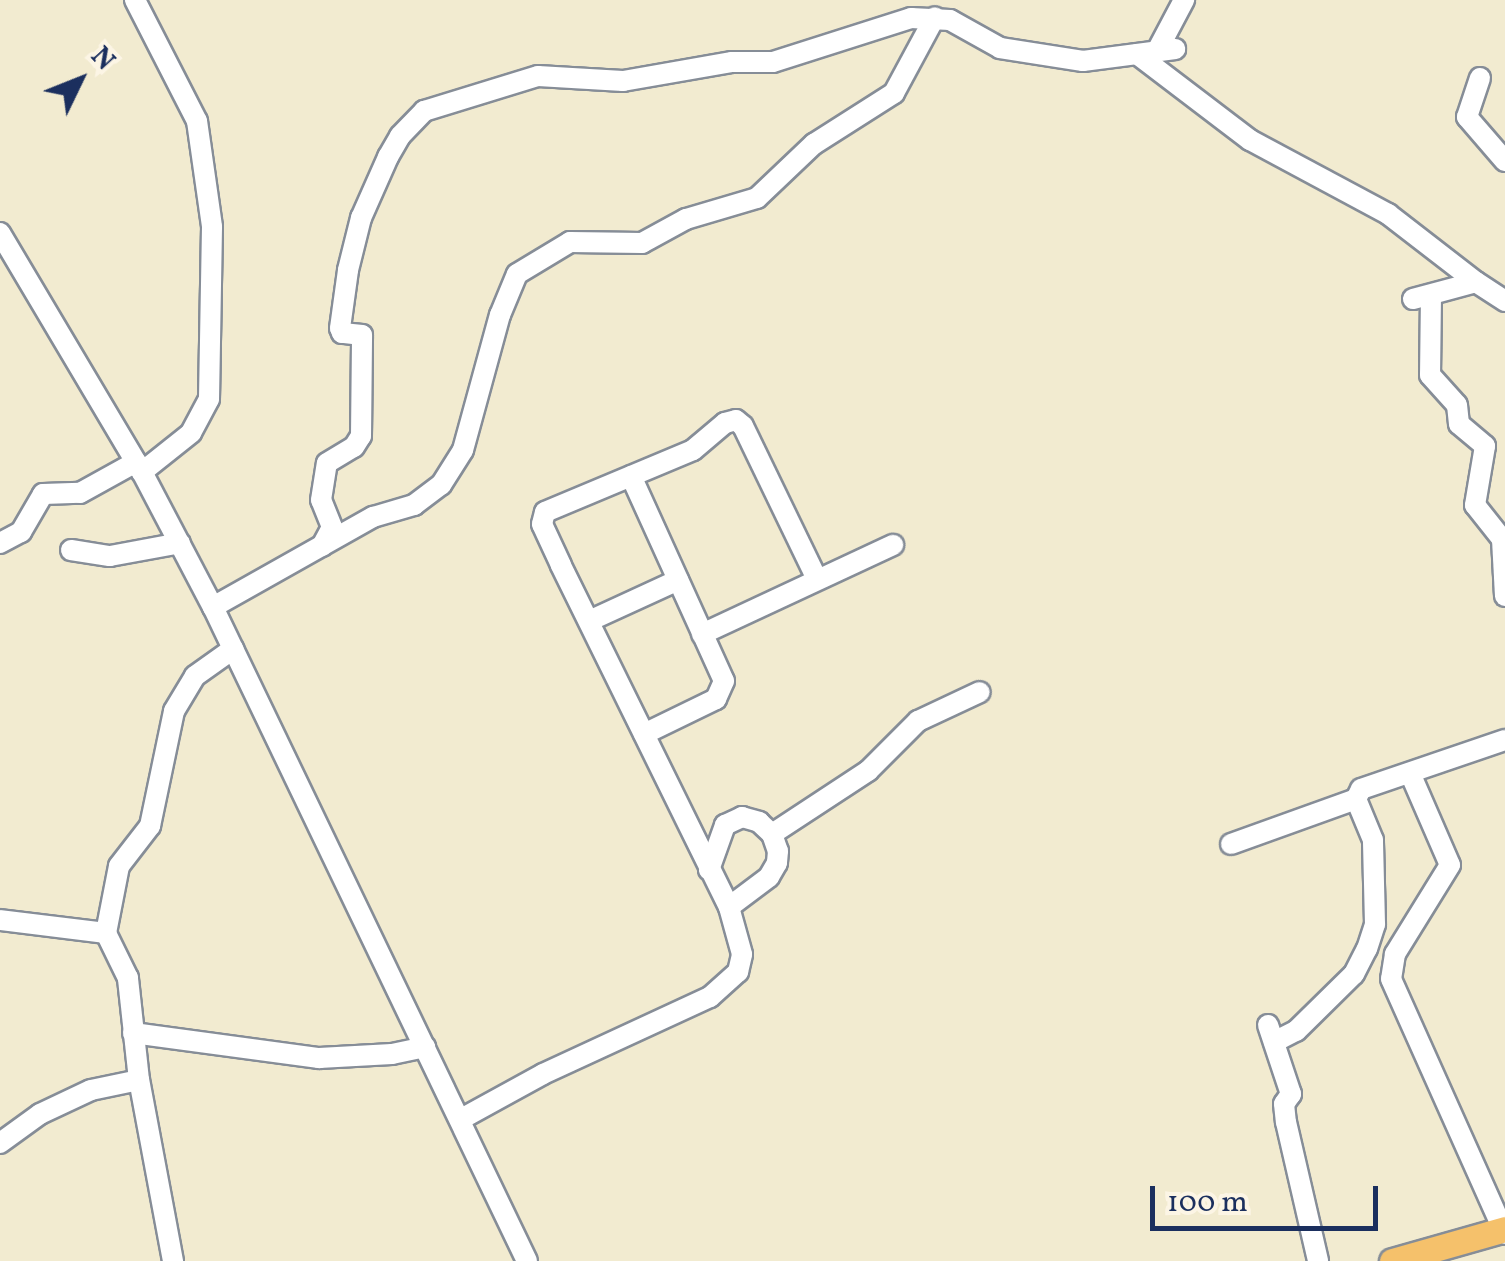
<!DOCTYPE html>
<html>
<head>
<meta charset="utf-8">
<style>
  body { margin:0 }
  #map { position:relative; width:1505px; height:1261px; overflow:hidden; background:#f2ebd0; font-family:Vollkorn,serif }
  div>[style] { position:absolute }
  .roads { filter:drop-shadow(2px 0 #868d97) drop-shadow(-2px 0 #868d97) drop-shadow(0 2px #868d97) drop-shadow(0 -2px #868d97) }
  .minor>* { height:20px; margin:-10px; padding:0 10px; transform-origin:10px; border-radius:10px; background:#fff }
  .major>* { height:25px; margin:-12.5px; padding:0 12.5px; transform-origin:12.5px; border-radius:12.5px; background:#f5c16b }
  span { translate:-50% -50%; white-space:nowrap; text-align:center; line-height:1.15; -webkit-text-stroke:8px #fcf5e5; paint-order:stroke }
  .north { position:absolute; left:30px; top:30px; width:100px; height:100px; -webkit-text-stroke:8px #fcf5e5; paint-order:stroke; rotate:47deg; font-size:28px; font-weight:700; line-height:40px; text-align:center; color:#1b2f5e }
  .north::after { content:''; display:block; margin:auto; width:35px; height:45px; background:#1b2f5e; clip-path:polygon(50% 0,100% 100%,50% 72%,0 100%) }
  .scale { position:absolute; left:1150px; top:1186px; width:228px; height:45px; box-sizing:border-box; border:5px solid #1b2f5e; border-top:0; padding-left:12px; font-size:30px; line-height:35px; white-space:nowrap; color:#1b2f5e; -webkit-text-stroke:8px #fcf5e5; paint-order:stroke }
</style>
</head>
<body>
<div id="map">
  <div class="roads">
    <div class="minor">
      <div style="left:135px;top:0;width:136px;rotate:62.9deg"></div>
      <div style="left:197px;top:121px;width:107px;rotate:81.9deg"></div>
      <div style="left:212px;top:227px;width:172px;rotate:91deg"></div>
      <div style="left:209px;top:399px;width:38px;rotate:118deg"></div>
      <div style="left:191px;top:433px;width:63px;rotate:141.5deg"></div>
      <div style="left:1157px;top:51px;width:58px;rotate:-62.1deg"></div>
      <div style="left:1137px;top:54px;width:142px;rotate:37.3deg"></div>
      <div style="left:1250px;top:140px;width:157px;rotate:28.2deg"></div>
      <div style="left:1388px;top:214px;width:111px;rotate:37.7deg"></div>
      <div style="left:1480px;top:78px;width:41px;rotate:108.4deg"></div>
      <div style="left:1467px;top:117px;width:58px;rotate:49.2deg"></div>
      <div style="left:0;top:233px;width:278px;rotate:59.3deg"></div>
      <div style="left:142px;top:472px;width:153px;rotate:62.3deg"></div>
      <div style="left:213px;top:607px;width:725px;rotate:64.35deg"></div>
      <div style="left:1431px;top:295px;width:80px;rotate:90.7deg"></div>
      <div style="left:1430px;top:375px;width:40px;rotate:48deg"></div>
      <div style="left:1457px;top:405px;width:19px;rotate:84deg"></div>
      <div style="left:1459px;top:424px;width:34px;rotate:40deg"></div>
      <div style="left:1485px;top:446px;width:60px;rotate:99.6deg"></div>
      <div style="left:1475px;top:505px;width:43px;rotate:51.5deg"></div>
      <div style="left:1502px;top:539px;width:57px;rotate:87deg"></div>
      <div style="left:1413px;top:299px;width:65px;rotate:-15.1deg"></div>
      <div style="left:1476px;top:282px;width:35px;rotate:33deg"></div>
      <div style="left:631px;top:476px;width:225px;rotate:65.6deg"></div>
      <div style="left:724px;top:681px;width:20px;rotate:114deg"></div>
      <div style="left:716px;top:699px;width:80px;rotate:154.1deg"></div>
      <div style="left:0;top:543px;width:24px;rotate:-28deg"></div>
      <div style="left:21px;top:532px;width:44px;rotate:-59.9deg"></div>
      <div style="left:43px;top:494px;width:37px;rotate:-2deg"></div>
      <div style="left:80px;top:493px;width:64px;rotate:-29deg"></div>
      <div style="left:322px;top:546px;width:21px;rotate:-62deg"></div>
      <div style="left:332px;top:527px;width:29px;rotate:-112deg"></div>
      <div style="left:321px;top:500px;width:37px;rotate:-81deg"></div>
      <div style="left:327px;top:463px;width:31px;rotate:-31deg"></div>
      <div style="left:354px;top:447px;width:13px;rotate:-58deg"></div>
      <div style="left:361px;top:436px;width:101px;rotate:-89.4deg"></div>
      <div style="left:362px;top:335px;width:20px;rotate:-174deg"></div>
      <div style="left:342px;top:333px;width:5px;rotate:-112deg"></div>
      <div style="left:340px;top:328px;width:59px;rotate:-82.1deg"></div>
      <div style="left:348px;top:270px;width:54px;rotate:-76deg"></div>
      <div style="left:361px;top:218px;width:67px;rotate:-66.1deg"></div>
      <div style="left:388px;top:157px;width:24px;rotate:-60deg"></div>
      <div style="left:400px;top:136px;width:35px;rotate:-46deg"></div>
      <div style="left:424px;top:111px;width:119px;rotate:-17.1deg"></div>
      <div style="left:538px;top:76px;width:85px;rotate:3.4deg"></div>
      <div style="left:623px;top:81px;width:111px;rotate:-9.9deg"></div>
      <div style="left:732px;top:62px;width:41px"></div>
      <div style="left:773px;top:62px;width:145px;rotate:-17.7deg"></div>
      <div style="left:911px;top:18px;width:39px;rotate:3deg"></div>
      <div style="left:950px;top:20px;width:57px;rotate:29.2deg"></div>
      <div style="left:1000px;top:48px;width:84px;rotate:8.9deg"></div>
      <div style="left:1083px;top:61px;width:93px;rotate:-7.4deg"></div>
      <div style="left:71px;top:550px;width:39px;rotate:9deg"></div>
      <div style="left:110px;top:556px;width:71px;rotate:-10.5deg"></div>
      <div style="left:213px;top:607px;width:184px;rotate:-29.4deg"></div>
      <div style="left:373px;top:517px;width:43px;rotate:-16.3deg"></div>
      <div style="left:414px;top:505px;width:34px;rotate:-37deg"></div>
      <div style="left:441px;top:485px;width:41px;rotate:-57.8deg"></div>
      <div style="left:463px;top:450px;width:140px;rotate:-74.7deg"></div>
      <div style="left:500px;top:315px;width:44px;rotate:-67.5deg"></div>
      <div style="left:517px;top:274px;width:62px;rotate:-31.1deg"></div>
      <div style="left:570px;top:242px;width:72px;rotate:0.8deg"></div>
      <div style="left:642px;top:243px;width:50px;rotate:-28.6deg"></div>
      <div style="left:686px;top:219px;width:74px;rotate:-16.5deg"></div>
      <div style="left:757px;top:198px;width:79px;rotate:-43.5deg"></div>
      <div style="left:814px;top:144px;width:95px;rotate:-32.5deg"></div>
      <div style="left:894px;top:93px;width:86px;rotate:-61.7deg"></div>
      <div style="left:589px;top:621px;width:98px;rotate:-24.7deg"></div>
      <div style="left:702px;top:634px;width:211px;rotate:-25deg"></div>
      <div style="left:1410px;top:773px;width:100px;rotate:66.5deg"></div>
      <div style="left:1450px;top:865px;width:105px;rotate:121.7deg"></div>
      <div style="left:1395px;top:954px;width:25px;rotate:99deg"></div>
      <div style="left:1391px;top:979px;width:279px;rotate:65.9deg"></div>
      <div style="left:772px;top:834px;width:115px;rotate:-33.3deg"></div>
      <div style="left:868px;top:771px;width:71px;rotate:-45deg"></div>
      <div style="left:918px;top:721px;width:68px;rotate:-25.1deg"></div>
      <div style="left:1231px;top:844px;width:133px;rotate:-19.8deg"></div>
      <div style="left:709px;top:870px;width:48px;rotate:-70.4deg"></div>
      <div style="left:725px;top:825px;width:19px;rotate:-25deg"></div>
      <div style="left:742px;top:817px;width:18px;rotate:16deg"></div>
      <div style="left:759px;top:822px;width:18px;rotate:43deg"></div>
      <div style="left:772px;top:834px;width:18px;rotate:71deg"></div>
      <div style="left:778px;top:851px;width:12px;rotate:95deg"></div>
      <div style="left:777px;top:863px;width:16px;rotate:120deg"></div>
      <div style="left:769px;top:877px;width:50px;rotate:143.1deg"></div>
      <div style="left:0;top:920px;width:107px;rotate:7deg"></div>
      <div style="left:1268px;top:1025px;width:73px;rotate:71.6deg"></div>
      <div style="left:1291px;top:1094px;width:12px;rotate:125deg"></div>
      <div style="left:1284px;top:1104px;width:18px;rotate:84deg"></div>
      <div style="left:1286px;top:1122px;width:143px;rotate:77deg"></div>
      <div style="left:133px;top:1033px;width:188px;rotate:7.7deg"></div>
      <div style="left:319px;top:1058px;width:73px;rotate:-3.1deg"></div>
      <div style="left:392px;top:1054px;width:34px;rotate:-12deg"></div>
      <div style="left:1274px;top:1042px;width:25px;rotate:-27deg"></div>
      <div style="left:1296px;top:1031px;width:81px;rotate:-44.5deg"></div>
      <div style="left:1354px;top:974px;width:28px;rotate:-63deg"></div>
      <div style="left:1367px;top:949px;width:26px;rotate:-72deg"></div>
      <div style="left:1375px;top:924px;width:84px;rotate:-91.4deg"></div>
      <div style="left:1373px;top:840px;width:44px;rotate:-112.5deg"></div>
      <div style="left:1356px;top:799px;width:11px;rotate:-63deg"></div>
      <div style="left:1361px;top:789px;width:152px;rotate:-18.8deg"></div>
      <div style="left:463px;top:1118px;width:91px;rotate:-28.8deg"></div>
      <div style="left:543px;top:1074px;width:184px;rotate:-24.8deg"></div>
      <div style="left:710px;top:997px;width:38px;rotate:-42deg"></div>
      <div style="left:738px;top:972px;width:18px;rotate:-77deg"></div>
      <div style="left:742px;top:954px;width:49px;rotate:-105.5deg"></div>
      <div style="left:729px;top:907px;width:381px;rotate:-116.2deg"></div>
      <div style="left:561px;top:565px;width:45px;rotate:-114.9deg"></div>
      <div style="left:542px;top:524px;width:12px;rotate:-76deg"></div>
      <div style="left:545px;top:512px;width:160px;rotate:-22.7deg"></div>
      <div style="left:693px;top:450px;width:42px;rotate:-40.2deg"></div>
      <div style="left:725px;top:423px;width:11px;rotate:-15deg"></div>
      <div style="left:736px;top:420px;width:9px;rotate:41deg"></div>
      <div style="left:743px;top:426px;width:170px;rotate:64.2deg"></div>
      <div style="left:0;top:1143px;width:49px;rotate:-35.9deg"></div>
      <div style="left:40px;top:1114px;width:56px;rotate:-25.2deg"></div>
      <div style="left:91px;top:1090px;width:49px;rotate:-11.8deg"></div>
      <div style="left:173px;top:1261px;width:184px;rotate:-100.6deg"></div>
      <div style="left:139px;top:1080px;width:103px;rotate:-96.2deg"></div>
      <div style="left:128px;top:978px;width:50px;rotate:-116.1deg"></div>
      <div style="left:106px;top:933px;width:68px;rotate:-79deg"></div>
      <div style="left:119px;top:866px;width:51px;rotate:-52.2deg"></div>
      <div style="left:150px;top:826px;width:117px;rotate:-78.2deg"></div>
      <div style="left:174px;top:711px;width:41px;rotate:-59deg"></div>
      <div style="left:195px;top:676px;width:47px;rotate:-35.4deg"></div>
    </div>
    <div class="major">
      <div style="left:1392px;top:1261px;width:117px;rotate:-15.8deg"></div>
    </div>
  </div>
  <div class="north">N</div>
  <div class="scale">100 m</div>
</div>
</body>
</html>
